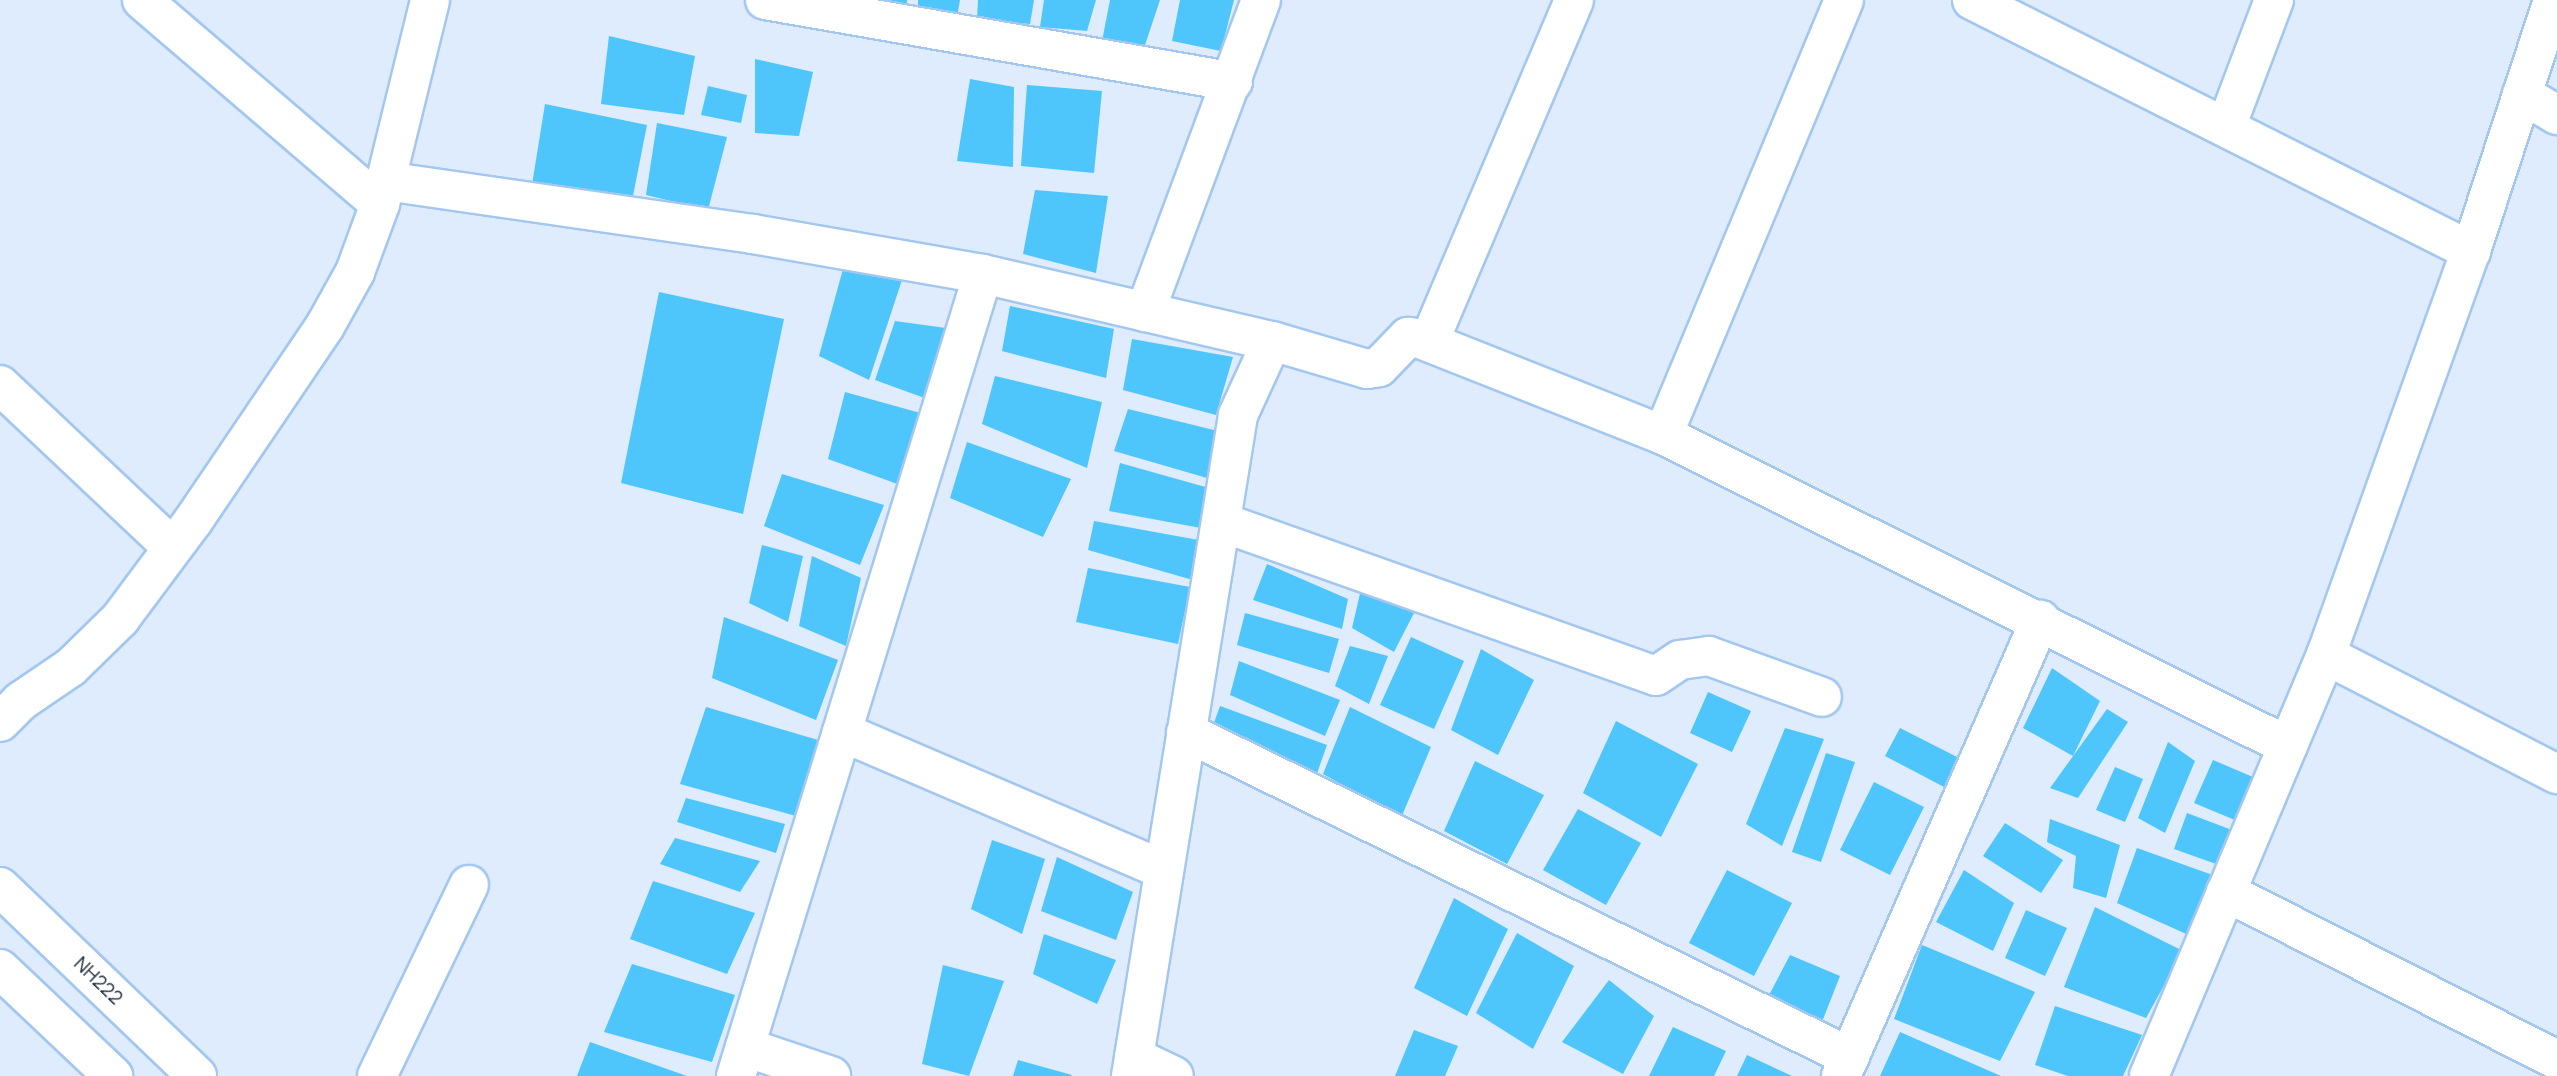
<!DOCTYPE html>
<html>
<head>
<meta charset="utf-8">
<style>
  body { margin:0 }
  #map { position:relative; width:2557px; height:1076px; overflow:hidden; background:#deecfd; font-family:Manrope,sans-serif }
  div>[style] { position:absolute }
  .building>* { inset:0; background:#4ec5fb }
  .roads { filter:drop-shadow(2px 0 #a3c7ef) drop-shadow(-2px 0 #a3c7ef) drop-shadow(0 2px #a3c7ef) drop-shadow(0 -2px #a3c7ef) }
  .minor>* { height:38px; margin:-19px; padding:0 19px; transform-origin:19px; border-radius:19px; background:#fff }
  .highway>* { height:38px; margin:-19px; padding:0 19px; transform-origin:19px; border-radius:19px; background:#fff }
  span { translate:-50% -50%; white-space:nowrap; text-align:center; line-height:1.15; -webkit-text-stroke:5px #fff; paint-order:stroke }
  .street-label { font-size:19px; color:#152332 }
</style>
</head>
<body>
<div id="map">
  <div class="building">
    <div style="clip-path:polygon(869px 0,907px 0,906px 13px)"></div>
    <div style="clip-path:polygon(918px 0,960px 0,957px 17px,918px 7px)"></div>
    <div style="clip-path:polygon(978px 0,1034px 0,1030px 24px,977px 19px)"></div>
    <div style="clip-path:polygon(1044px 0,1096px 0,1087px 31px,1040px 27px)"></div>
    <div style="clip-path:polygon(1110px 0,1160px 0,1143px 51px,1102px 41px)"></div>
    <div style="clip-path:polygon(1180px 0,1234px 0,1221px 51px,1172px 41px)"></div>
    <div style="clip-path:polygon(609px 36px,695px 56px,684px 115px,601px 104px)"></div>
    <div style="clip-path:polygon(755px 59px,813px 72px,799px 136px,755px 133px)"></div>
    <div style="clip-path:polygon(970px 79px,1014px 87px,1013px 167px,957px 161px)"></div>
    <div style="clip-path:polygon(1027px 85px,1102px 91px,1094px 173px,1021px 166px)"></div>
    <div style="clip-path:polygon(708px 86px,747px 95px,741px 123px,701px 115px)"></div>
    <div style="clip-path:polygon(545px 104px,647px 125px,632px 201px,531px 191px)"></div>
    <div style="clip-path:polygon(657px 123px,727px 137px,708px 210px,646px 195px)"></div>
    <div style="clip-path:polygon(1035px 190px,1108px 196px,1096px 273px,1023px 254px)"></div>
    <div style="clip-path:polygon(843px 269px,902px 280px,869px 380px,819px 356px)"></div>
    <div style="clip-path:polygon(659px 292px,784px 319px,743px 514px,621px 483px)"></div>
    <div style="clip-path:polygon(1010px 306px,1114px 329px,1106px 378px,1002px 351px)"></div>
    <div style="clip-path:polygon(895px 321px,953px 329px,930px 400px,875px 380px)"></div>
    <div style="clip-path:polygon(1132px 339px,1233px 357px,1216px 415px,1123px 390px)"></div>
    <div style="clip-path:polygon(995px 376px,1102px 402px,1087px 468px,982px 424px)"></div>
    <div style="clip-path:polygon(845px 392px,931px 416px,903px 486px,828px 459px)"></div>
    <div style="clip-path:polygon(1128px 409px,1222px 432px,1214px 480px,1114px 451px)"></div>
    <div style="clip-path:polygon(967px 442px,1071px 479px,1043px 537px,950px 498px)"></div>
    <div style="clip-path:polygon(1120px 463px,1209px 488px,1201px 528px,1109px 511px)"></div>
    <div style="clip-path:polygon(782px 474px,884px 505px,860px 565px,764px 526px)"></div>
    <div style="clip-path:polygon(1094px 521px,1204px 541px,1193px 580px,1088px 550px)"></div>
    <div style="clip-path:polygon(762px 545px,803px 556px,788px 622px,749px 603px)"></div>
    <div style="clip-path:polygon(812px 556px,861px 578px,846px 646px,799px 626px)"></div>
    <div style="clip-path:polygon(1267px 564px,1348px 599px,1342px 629px,1253px 600px)"></div>
    <div style="clip-path:polygon(1088px 568px,1190px 587px,1178px 644px,1076px 622px)"></div>
    <div style="clip-path:polygon(1362px 585px,1414px 613px,1394px 652px,1352px 628px)"></div>
    <div style="clip-path:polygon(1245px 613px,1339px 639px,1329px 673px,1237px 645px)"></div>
    <div style="clip-path:polygon(724px 617px,838px 660px,816px 720px,712px 678px)"></div>
    <div style="clip-path:polygon(1411px 637px,1464px 661px,1434px 729px,1380px 705px)"></div>
    <div style="clip-path:polygon(1350px 646px,1388px 656px,1369px 704px,1335px 686px)"></div>
    <div style="clip-path:polygon(1481px 649px,1534px 680px,1498px 755px,1451px 730px)"></div>
    <div style="clip-path:polygon(1239px 661px,1340px 700px,1325px 736px,1230px 695px)"></div>
    <div style="clip-path:polygon(2052px 668px,2100px 701px,2073px 756px,2023px 728px)"></div>
    <div style="clip-path:polygon(1708px 692px,1751px 711px,1732px 752px,1690px 733px)"></div>
    <div style="clip-path:polygon(1220px 706px,1327px 745px,1315px 779px,1210px 734px)"></div>
    <div style="clip-path:polygon(706px 707px,818px 740px,796px 816px,680px 784px)"></div>
    <div style="clip-path:polygon(1350px 707px,1431px 747px,1401px 818px,1323px 774px)"></div>
    <div style="clip-path:polygon(2107px 709px,2128px 722px,2078px 798px,2050px 788px)"></div>
    <div style="clip-path:polygon(1616px 721px,1698px 764px,1661px 837px,1583px 793px)"></div>
    <div style="clip-path:polygon(1785px 728px,1824px 739px,1782px 846px,1746px 824px)"></div>
    <div style="clip-path:polygon(1900px 728px,1961px 759px,1946px 788px,1885px 756px)"></div>
    <div style="clip-path:polygon(2168px 742px,2195px 761px,2165px 833px,2138px 818px)"></div>
    <div style="clip-path:polygon(1826px 753px,1855px 762px,1821px 862px,1792px 852px)"></div>
    <div style="clip-path:polygon(2213px 760px,2260px 780px,2242px 823px,2194px 803px)"></div>
    <div style="clip-path:polygon(1475px 761px,1544px 795px,1507px 864px,1444px 831px)"></div>
    <div style="clip-path:polygon(2115px 767px,2143px 779px,2125px 822px,2096px 810px)"></div>
    <div style="clip-path:polygon(1874px 782px,1924px 807px,1890px 875px,1840px 850px)"></div>
    <div style="clip-path:polygon(686px 798px,785px 824px,776px 853px,677px 822px)"></div>
    <div style="clip-path:polygon(1578px 809px,1641px 843px,1606px 905px,1543px 870px)"></div>
    <div style="clip-path:polygon(2187px 813px,2232px 830px,2219px 865px,2174px 849px)"></div>
    <div style="clip-path:polygon(2050px 819px,2120px 845px,2106px 898px,2073px 888px,2076px 856px,2047px 842px)"></div>
    <div style="clip-path:polygon(2005px 823px,2063px 860px,2041px 893px,1983px 856px)"></div>
    <div style="clip-path:polygon(675px 838px,760px 861px,740px 892px,660px 864px)"></div>
    <div style="clip-path:polygon(992px 840px,1045px 859px,1022px 934px,971px 909px)"></div>
    <div style="clip-path:polygon(2137px 848px,2221px 878px,2193px 937px,2117px 903px)"></div>
    <div style="clip-path:polygon(1057px 857px,1133px 892px,1116px 940px,1041px 911px)"></div>
    <div style="clip-path:polygon(1727px 870px,1792px 903px,1754px 976px,1689px 943px)"></div>
    <div style="clip-path:polygon(1964px 870px,2014px 903px,1993px 951px,1936px 922px)"></div>
    <div style="clip-path:polygon(653px 881px,755px 913px,727px 974px,630px 939px)"></div>
    <div style="clip-path:polygon(1454px 898px,1508px 929px,1467px 1016px,1414px 988px)"></div>
    <div style="clip-path:polygon(2095px 907px,2183px 951px,2146px 1018px,2064px 987px)"></div>
    <div style="clip-path:polygon(2026px 910px,2067px 928px,2045px 976px,2005px 958px)"></div>
    <div style="clip-path:polygon(1517px 933px,1574px 966px,1533px 1049px,1476px 1013px)"></div>
    <div style="clip-path:polygon(1044px 934px,1116px 960px,1097px 1004px,1033px 974px)"></div>
    <div style="clip-path:polygon(1922px 945px,2035px 992px,2000px 1061px,1894px 1019px)"></div>
    <div style="clip-path:polygon(1790px 955px,1840px 976px,1820px 1027px,1767px 999px)"></div>
    <div style="clip-path:polygon(632px 964px,735px 995px,712px 1062px,604px 1032px)"></div>
    <div style="clip-path:polygon(943px 965px,1004px 981px,969px 1076px,922px 1064px)"></div>
    <div style="clip-path:polygon(1609px 980px,1654px 1016px,1623px 1074px,1562px 1042px)"></div>
    <div style="clip-path:polygon(2055px 1006px,2142px 1035px,2123px 1076px,2068px 1076px,2035px 1065px)"></div>
    <div style="clip-path:polygon(1673px 1027px,1726px 1051px,1714px 1076px,1649px 1076px)"></div>
    <div style="clip-path:polygon(1414px 1030px,1458px 1046px,1445px 1076px,1395px 1076px)"></div>
    <div style="clip-path:polygon(1900px 1032px,2001px 1076px,1880px 1076px)"></div>
    <div style="clip-path:polygon(590px 1042px,687px 1076px,577px 1076px)"></div>
    <div style="clip-path:polygon(1747px 1055px,1792px 1076px,1737px 1076px)"></div>
    <div style="clip-path:polygon(1018px 1060px,1072px 1075px,1071px 1076px,1013px 1076px)"></div>
  </div>
  <div class="roads">
    <div class="minor">
      <div style="left:142px;top:0;width:313px;rotate:40.6deg"></div>
      <div style="left:765px;top:0;width:475px;rotate:9.9deg"></div>
      <div style="left:1972px;top:0;width:559px;rotate:26.7deg"></div>
      <div style="left:2522px;top:94px;width:41px;rotate:31deg"></div>
      <div style="left:2226px;top:127px;width:136px;rotate:-69.3deg"></div>
      <div style="left:385px;top:181px;width:372px;rotate:8.2deg"></div>
      <div style="left:753px;top:234px;width:233px;rotate:9.9deg"></div>
      <div style="left:983px;top:274px;width:297px;rotate:13.1deg"></div>
      <div style="left:1272px;top:341px;width:99px;rotate:16.4deg"></div>
      <div style="left:1367px;top:369px;width:12px;rotate:-9deg"></div>
      <div style="left:1379px;top:367px;width:42px;rotate:-46deg"></div>
      <div style="left:1408px;top:337px;width:10px;rotate:6deg"></div>
      <div style="left:1418px;top:338px;width:264px;rotate:21.6deg"></div>
      <div style="left:1663px;top:435px;width:698px;rotate:26.45deg"></div>
      <div style="left:1145px;top:312px;width:333px;rotate:-69.6deg"></div>
      <div style="left:1429px;top:342px;width:371px;rotate:-67deg"></div>
      <div style="left:0;top:385px;width:236px;rotate:43.3deg"></div>
      <div style="left:1663px;top:435px;width:471px;rotate:-67.4deg"></div>
      <div style="left:1221px;top:522px;width:461px;rotate:19.5deg"></div>
      <div style="left:1656px;top:676px;width:29px;rotate:-34deg"></div>
      <div style="left:1680px;top:660px;width:29px;rotate:-8deg"></div>
      <div style="left:1709px;top:656px;width:120px;rotate:19.9deg"></div>
      <div style="left:2326px;top:655px;width:260px;rotate:27.3deg"></div>
      <div style="left:0;top:722px;width:30px;rotate:-45deg"></div>
      <div style="left:21px;top:701px;width:60px;rotate:-34.2deg"></div>
      <div style="left:71px;top:667px;width:69px;rotate:-44.4deg"></div>
      <div style="left:120px;top:619px;width:122px;rotate:-53.3deg"></div>
      <div style="left:193px;top:521px;width:235px;rotate:-55.9deg"></div>
      <div style="left:325px;top:326px;width:62px;rotate:-60.9deg"></div>
      <div style="left:355px;top:272px;width:72px;rotate:-69.8deg"></div>
      <div style="left:380px;top:204px;width:210px;rotate:-76.2deg"></div>
      <div style="left:842px;top:732px;width:350px;rotate:23.2deg"></div>
      <div style="left:1186px;top:732px;width:739px;rotate:26.08deg"></div>
      <div style="left:2226px;top:892px;width:371px;rotate:26.9deg"></div>
      <div style="left:745px;top:1047px;width:91px;rotate:18.6deg"></div>
      <div style="left:1134px;top:1057px;width:44px;rotate:25.4deg"></div>
      <div style="left:377px;top:1076px;width:212px;rotate:-64.3deg"></div>
      <div style="left:736px;top:1076px;width:839px;rotate:-72.88deg"></div>
      <div style="left:1131px;top:1076px;width:670px;rotate:-80.8deg"></div>
      <div style="left:1238px;top:415px;width:81px;rotate:-65.3deg"></div>
      <div style="left:1841px;top:1076px;width:498px;rotate:-66.4deg"></div>
      <div style="left:2149px;top:1076px;width:457px;rotate:-67.2deg"></div>
      <div style="left:2326px;top:655px;width:429px;rotate:-70.3deg"></div>
      <div style="left:2471px;top:251px;width:264px;rotate:-71.9deg"></div>
    </div>
    <div class="highway">
      <div style="left:0;top:887px;width:273px;rotate:43.8deg"></div>
      <div style="left:0;top:969px;width:156px;rotate:43.4deg"></div>
    </div>
  </div>
  <div class="street-label">
    <span style="left:98px;top:981px;rotate:44deg">NH222</span>
  </div>
</div>
</body>
</html>
